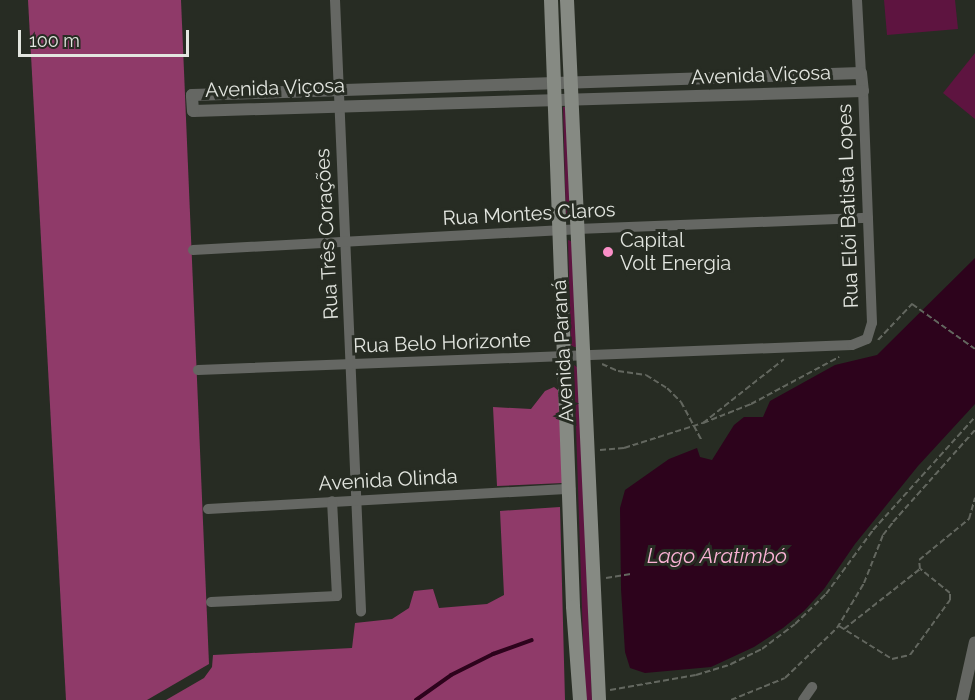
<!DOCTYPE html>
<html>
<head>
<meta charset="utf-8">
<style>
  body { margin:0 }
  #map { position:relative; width:975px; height:700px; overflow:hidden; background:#272c23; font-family:Raleway,sans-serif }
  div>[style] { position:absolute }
  .green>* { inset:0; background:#5e1440 }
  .forest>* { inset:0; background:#8f3a69 }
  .water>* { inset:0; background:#2d031c }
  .stream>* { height:4px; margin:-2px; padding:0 2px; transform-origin:2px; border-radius:2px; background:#2d031c }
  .path>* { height:2px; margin-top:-1px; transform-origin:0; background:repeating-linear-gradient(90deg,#63675f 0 6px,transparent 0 9px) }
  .minor>* { height:10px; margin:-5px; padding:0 5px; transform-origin:5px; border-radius:5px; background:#656763 }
  .tertiary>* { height:12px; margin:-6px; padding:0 6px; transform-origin:6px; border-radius:6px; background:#656763 }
  .secondary>* { height:14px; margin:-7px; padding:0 7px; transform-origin:7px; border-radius:7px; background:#868a83 }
  .dots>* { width:16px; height:16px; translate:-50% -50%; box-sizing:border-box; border:3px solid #272c23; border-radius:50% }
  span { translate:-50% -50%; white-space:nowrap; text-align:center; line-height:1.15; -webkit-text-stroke:6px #272c23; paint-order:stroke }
  .street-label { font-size:20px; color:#e3e6e0 }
  .poi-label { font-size:20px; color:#e3e6e0 }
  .left { translate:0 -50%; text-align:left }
  .water-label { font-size:21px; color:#fab2d5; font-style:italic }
  .scale { position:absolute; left:18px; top:30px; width:171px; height:27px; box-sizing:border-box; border:3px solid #e3e6e0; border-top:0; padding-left:8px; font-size:18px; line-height:21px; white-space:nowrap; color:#e3e6e0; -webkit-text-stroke:4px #272c23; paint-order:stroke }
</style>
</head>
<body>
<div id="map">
  <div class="green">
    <div style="clip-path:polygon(884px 0,955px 0,958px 29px,887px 35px)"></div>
    <div style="clip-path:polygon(975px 53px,975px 119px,943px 93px)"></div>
    <div style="clip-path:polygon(563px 107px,567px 107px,571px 220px,569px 220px,566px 218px)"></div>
    <div style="clip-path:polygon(568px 240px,573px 242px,576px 347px,574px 347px,571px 345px)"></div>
    <div style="clip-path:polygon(574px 365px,578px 368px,592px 700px,585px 700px)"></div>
  </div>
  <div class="forest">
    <div style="clip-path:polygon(28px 0,181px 0,209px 664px,147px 700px,66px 700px)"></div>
    <div style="clip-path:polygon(554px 387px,560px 392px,563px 483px,497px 486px,493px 407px,531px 409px,545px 391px)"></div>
    <div style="clip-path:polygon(560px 507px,565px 700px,166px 700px,204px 678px,212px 667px,213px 655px,352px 648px,355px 623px,392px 619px,409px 608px,414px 591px,433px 589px,439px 608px,487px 604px,504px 595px,500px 511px)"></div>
  </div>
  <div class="water">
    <div style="clip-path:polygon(975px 258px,975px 404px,918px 466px,855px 544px,824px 589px,804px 611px,783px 628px,754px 647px,711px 667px,645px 673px,630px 668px,625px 652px,621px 589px,620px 508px,625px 490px,669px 459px,697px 448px,700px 457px,712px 460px,734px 425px,744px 417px,763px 417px,770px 401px,835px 365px,877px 355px)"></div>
  </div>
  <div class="stream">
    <div style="left:416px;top:700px;width:43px;rotate:-35.5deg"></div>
    <div style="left:451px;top:675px;width:47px;rotate:-26.6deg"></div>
    <div style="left:493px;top:654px;width:41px;rotate:-19.7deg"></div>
  </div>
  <div class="path">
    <div style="left:878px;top:340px;width:50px;rotate:-46.6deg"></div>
    <div style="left:912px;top:304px;width:77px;rotate:35.5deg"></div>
    <div style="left:602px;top:364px;width:17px;rotate:24deg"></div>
    <div style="left:618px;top:371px;width:28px;rotate:8deg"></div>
    <div style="left:646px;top:375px;width:25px;rotate:32deg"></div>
    <div style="left:667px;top:388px;width:20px;rotate:45deg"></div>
    <div style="left:681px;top:402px;width:44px;rotate:61.7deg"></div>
    <div style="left:703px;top:423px;width:52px;rotate:-21.6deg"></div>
    <div style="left:751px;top:404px;width:100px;rotate:-28.1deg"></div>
    <div style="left:600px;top:450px;width:24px;rotate:-5deg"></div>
    <div style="left:624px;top:448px;width:83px;rotate:-17.6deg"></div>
    <div style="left:703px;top:423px;width:103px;rotate:-38.3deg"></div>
    <div style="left:606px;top:578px;width:25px;rotate:-9deg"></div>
    <div style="left:839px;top:626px;width:62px;rotate:31.9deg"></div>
    <div style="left:892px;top:659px;width:18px;rotate:-13deg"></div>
    <div style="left:910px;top:655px;width:68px;rotate:-54deg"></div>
    <div style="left:950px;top:600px;width:7px;rotate:-90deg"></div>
    <div style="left:950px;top:593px;width:38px;rotate:-141deg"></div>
    <div style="left:920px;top:569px;width:9px;rotate:-96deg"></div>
    <div style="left:919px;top:560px;width:65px;rotate:-39.4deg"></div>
    <div style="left:969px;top:519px;width:22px;rotate:-74deg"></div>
    <div style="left:844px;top:629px;width:97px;rotate:-38.3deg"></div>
    <div style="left:610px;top:690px;width:87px;rotate:-9.9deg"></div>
    <div style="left:696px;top:675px;width:37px;rotate:-17deg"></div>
    <div style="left:731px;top:664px;width:34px;rotate:-26deg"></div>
    <div style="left:762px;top:649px;width:41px;rotate:-37.1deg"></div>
    <div style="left:795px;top:624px;width:43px;rotate:-44.1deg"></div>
    <div style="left:826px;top:594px;width:79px;rotate:-53.7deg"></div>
    <div style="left:873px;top:530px;width:152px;rotate:-47.9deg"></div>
    <div style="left:731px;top:700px;width:58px;rotate:-22.2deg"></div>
    <div style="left:785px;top:678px;width:72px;rotate:-43.9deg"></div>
    <div style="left:837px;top:628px;width:52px;rotate:-59deg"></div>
    <div style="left:864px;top:583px;width:52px;rotate:-68.4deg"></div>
    <div style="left:883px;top:535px;width:16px;rotate:-52deg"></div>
    <div style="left:893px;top:522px;width:123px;rotate:-48.3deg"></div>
  </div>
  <div class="minor">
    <div style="left:335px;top:0;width:612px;rotate:87.56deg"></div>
    <div style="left:857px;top:0;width:73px;rotate:86.9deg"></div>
    <div style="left:193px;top:250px;width:385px;rotate:-3.1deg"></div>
    <div style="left:577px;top:229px;width:291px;rotate:-2.2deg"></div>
    <div style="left:198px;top:370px;width:654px;rotate:-2.19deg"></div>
    <div style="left:852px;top:345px;width:16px;rotate:-22deg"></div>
    <div style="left:867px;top:339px;width:17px;rotate:-73deg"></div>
    <div style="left:872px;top:323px;width:232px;rotate:-92.2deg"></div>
    <div style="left:208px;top:509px;width:363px;rotate:-3.2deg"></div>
    <div style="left:211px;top:602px;width:126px;rotate:-2.7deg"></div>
    <div style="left:337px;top:596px;width:95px;rotate:-93deg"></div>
    <div style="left:803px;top:700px;width:16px;rotate:-55deg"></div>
  </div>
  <div class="tertiary">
    <div style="left:861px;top:73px;width:18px;rotate:84deg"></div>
    <div style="left:863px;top:91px;width:670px;rotate:178.29deg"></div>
    <div style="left:193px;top:111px;width:16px;rotate:-94deg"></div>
    <div style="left:192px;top:95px;width:669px;rotate:-1.88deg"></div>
    <div style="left:962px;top:700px;width:59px;rotate:-77.4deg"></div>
  </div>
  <div class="secondary">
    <div style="left:551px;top:0;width:607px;rotate:87.92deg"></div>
    <div style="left:573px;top:607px;width:93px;rotate:85.7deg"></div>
    <div style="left:567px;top:0;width:701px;rotate:87.38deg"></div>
  </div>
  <div class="dots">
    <div style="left:608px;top:252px;background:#fa8fc7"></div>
  </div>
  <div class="street-label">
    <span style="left:761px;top:75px;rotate:-2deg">Avenida Viçosa</span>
    <span style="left:275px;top:88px;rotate:-2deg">Avenida Viçosa</span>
    <span style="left:848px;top:206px;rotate:-92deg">Rua Elói Batista Lopes</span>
    <span style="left:529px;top:214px;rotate:-3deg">Rua Montes Claros</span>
    <span style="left:327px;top:234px;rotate:-93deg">Rua Três Corações</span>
    <span style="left:442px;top:343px;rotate:-2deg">Rua Belo Horizonte</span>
    <span style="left:563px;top:351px;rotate:-93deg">Avenida Paraná</span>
    <span style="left:388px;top:480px;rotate:-3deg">Avenida Olinda</span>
  </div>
  <div class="poi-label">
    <span class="left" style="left:620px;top:252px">Capital<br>Volt Energia</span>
  </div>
  <div class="water-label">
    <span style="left:717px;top:556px">Lago Aratimbó</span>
  </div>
  <div class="scale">100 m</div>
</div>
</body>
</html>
